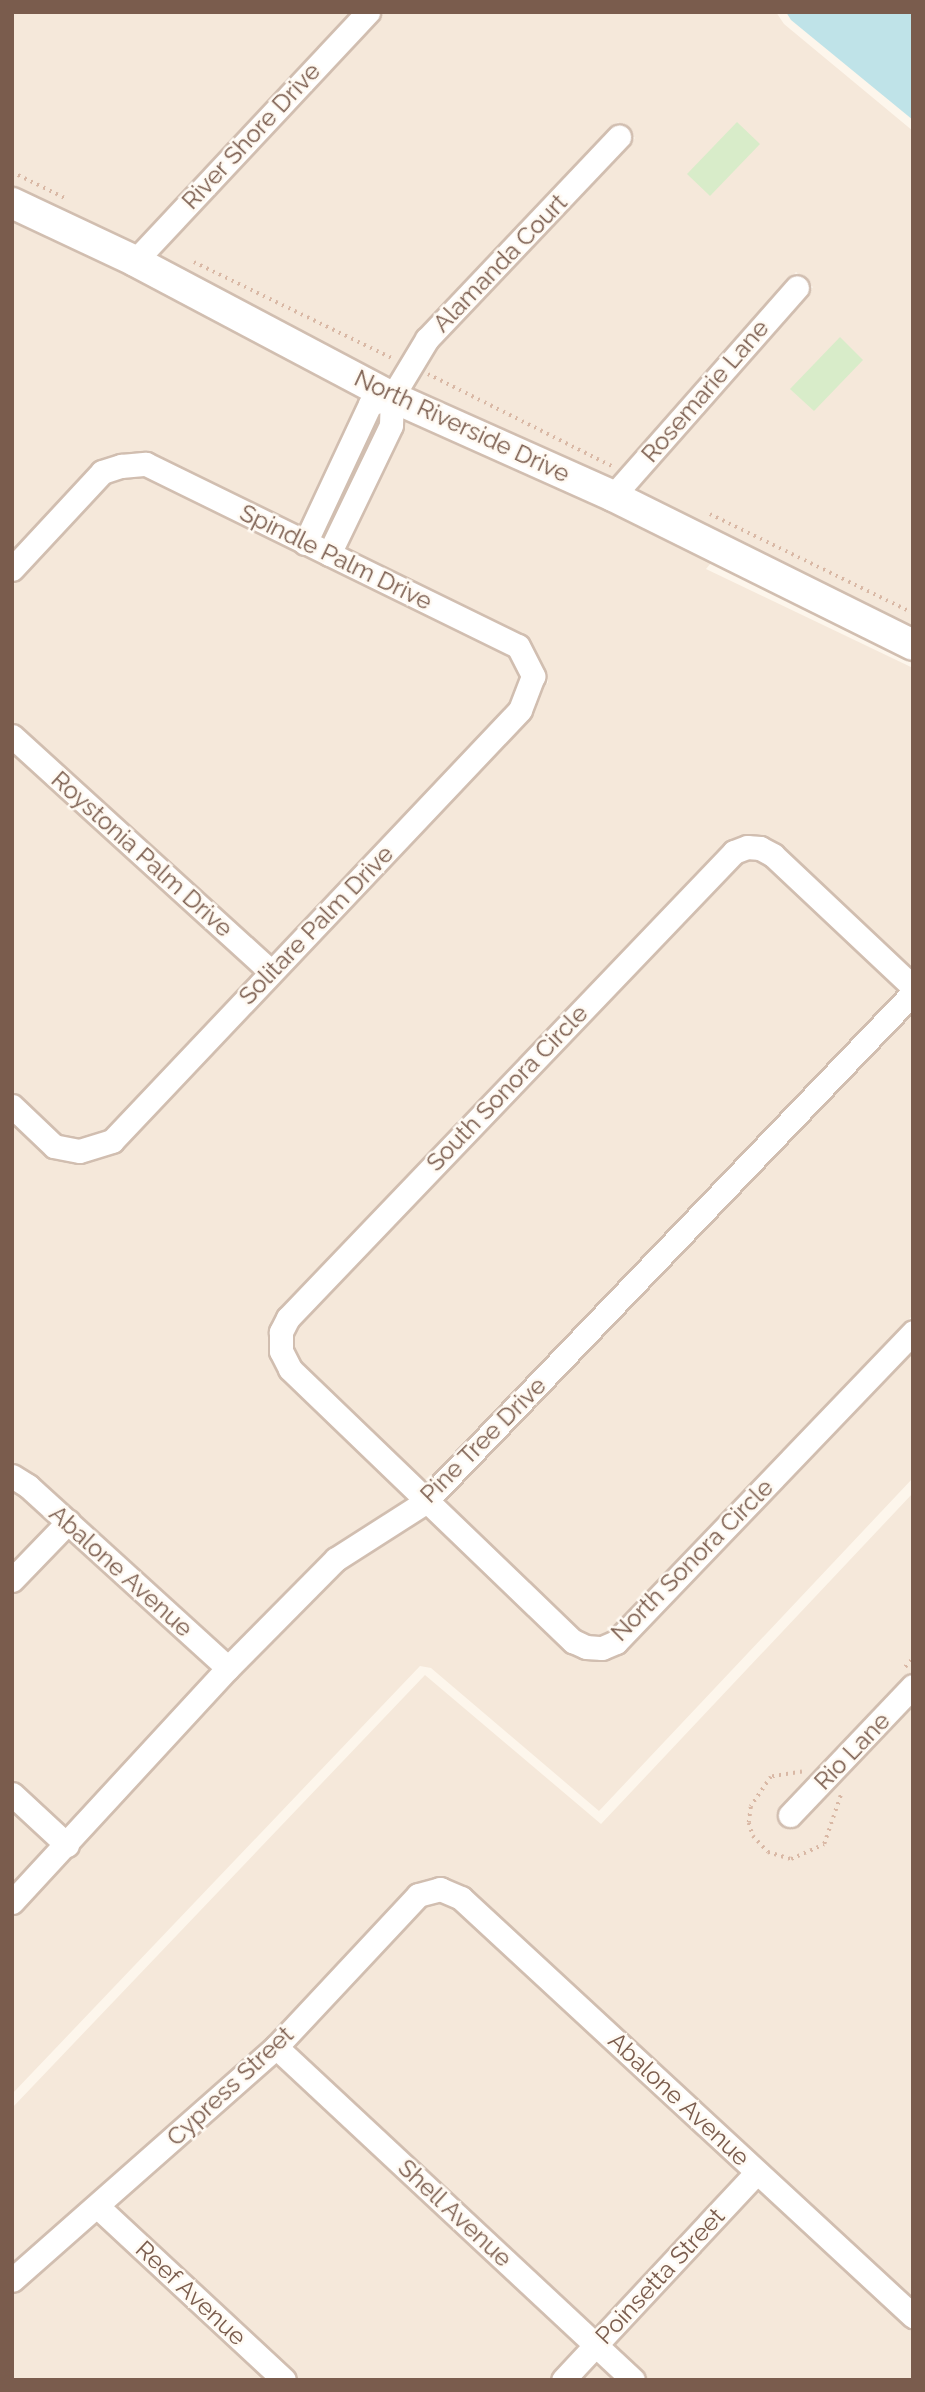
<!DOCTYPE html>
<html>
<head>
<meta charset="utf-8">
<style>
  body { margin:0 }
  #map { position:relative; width:925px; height:2392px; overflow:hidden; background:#fdf6ec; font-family:Raleway,sans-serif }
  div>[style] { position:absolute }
  .residential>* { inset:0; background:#f5e8da }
  .green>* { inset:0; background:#d8ecc9 }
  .water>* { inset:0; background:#bfe3e8 }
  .path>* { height:3.5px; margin-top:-1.75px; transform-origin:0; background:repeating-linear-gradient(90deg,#d9b8a5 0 2px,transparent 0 7px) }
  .roads { filter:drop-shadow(2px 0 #d1beb0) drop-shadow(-2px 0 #d1beb0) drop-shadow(0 2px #d1beb0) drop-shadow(0 -2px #d1beb0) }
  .minor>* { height:23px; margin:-11.5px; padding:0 11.5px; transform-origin:11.5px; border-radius:11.5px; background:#fff }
  .tertiary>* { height:30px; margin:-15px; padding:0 15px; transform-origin:15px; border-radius:15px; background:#fff }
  span { translate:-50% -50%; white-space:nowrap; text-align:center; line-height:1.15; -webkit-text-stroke:5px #fffaf3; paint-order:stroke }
  .street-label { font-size:24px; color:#7a5c4d }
  .frame { position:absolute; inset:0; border:14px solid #7a5c4d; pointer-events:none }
</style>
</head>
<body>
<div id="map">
  <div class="residential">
    <div style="clip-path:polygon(12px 12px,352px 12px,131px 247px,12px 192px)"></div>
    <div style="clip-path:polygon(384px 12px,776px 12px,784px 24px,913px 131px,913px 634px,631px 493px,813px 287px,796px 272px,609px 483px,408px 392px,436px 346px,635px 138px,618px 122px,419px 331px,387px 382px,152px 258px)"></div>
    <div style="clip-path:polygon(12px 215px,365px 394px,360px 398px,299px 528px,126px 452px,109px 456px,94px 464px,12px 552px)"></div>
    <div style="clip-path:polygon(402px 413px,715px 558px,706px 569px,913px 668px,913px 973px,742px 837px,716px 851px,280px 1310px,271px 1326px,269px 1349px,280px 1373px,408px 1499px,328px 1551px,226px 1653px,33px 1477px,12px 1464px,12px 1120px,73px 1164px,88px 1163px,89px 1159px,121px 1148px,529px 718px,542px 685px,548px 683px,547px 672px,344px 550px,401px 431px)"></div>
    <div style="clip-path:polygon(145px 476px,510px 654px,521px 676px,510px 703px,270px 957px,12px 722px,12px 586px,109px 481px)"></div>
    <div style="clip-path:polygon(12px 750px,255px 972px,105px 1131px,77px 1140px,58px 1136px,12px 1092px)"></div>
    <div style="clip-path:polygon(750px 858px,767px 864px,900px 990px,424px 1486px,299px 1363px,291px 1350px,292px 1336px,298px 1325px,732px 867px)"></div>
    <div style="clip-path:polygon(913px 1010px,913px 1315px,609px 1633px,599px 1637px,579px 1632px,441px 1502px)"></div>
    <div style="clip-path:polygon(913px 1348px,913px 1478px,599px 1811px,431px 1668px,420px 1666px,12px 2094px,12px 1918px,236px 1676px,344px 1567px,425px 1516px,569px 1651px,608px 1658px,621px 1652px)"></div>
    <div style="clip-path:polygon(12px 1489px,53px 1522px,12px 1563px)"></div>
    <div style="clip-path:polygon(913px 1493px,913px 2380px,12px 2380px,12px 2108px,425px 1675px,601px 1824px)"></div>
    <div style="clip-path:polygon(70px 1538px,212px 1668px,65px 1830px,12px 1780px,12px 1596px)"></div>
    <div style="clip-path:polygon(12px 1808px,51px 1845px,12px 1885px)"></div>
  </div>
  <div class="green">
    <div style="clip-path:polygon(737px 122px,760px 144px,710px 196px,687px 174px)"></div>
    <div style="clip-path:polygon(840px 337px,863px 360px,814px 411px,790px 389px)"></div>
  </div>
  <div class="water">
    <div style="clip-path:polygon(786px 12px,913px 12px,913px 120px,791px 20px)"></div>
  </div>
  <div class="path">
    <div style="left:12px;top:172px;width:59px;rotate:26.1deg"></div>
    <div style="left:194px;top:262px;width:220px;rotate:25.9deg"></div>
    <div style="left:428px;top:374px;width:206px;rotate:26.6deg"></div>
    <div style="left:710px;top:514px;width:226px;rotate:26deg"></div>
    <div style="left:905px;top:1667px;width:12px;rotate:-48deg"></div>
    <div style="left:802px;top:1772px;width:31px;rotate:171deg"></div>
    <div style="left:771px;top:1777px;width:36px;rotate:124deg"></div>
    <div style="left:751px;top:1807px;width:16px;rotate:97deg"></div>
    <div style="left:749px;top:1823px;width:14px;rotate:73deg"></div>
    <div style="left:753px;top:1836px;width:22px;rotate:47deg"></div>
    <div style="left:768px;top:1852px;width:24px;rotate:17deg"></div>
    <div style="left:791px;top:1859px;width:36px;rotate:-24deg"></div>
    <div style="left:824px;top:1844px;width:53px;rotate:-71.2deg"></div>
  </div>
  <div class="roads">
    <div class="minor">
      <div style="left:135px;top:261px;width:341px;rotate:-46.9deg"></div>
      <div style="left:613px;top:496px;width:278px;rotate:-48.6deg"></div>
      <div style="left:305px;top:543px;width:153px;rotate:-64.9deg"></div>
      <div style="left:370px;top:404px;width:23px;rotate:-18deg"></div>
      <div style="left:329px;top:554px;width:143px;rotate:-64.3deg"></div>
      <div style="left:391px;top:425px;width:28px;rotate:-88deg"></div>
      <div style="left:392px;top:397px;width:68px;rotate:-58.9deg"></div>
      <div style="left:427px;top:339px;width:279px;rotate:-46.5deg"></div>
      <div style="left:12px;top:569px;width:132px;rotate:-47.1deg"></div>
      <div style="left:102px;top:472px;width:20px;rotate:-18deg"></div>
      <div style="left:121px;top:466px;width:25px;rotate:-5deg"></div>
      <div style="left:146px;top:464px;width:414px;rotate:26.1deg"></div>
      <div style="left:518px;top:646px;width:34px;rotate:63deg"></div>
      <div style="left:533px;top:676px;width:36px;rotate:111deg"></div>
      <div style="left:520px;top:710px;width:593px;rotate:133.43deg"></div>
      <div style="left:112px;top:1141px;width:34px;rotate:163deg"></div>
      <div style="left:79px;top:1151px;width:25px;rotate:-169deg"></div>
      <div style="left:54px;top:1146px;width:58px;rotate:-136.4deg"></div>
      <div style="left:12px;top:736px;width:350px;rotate:42.3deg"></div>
      <div style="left:913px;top:987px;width:192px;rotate:-136.7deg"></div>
      <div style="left:773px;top:855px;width:15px;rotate:-152deg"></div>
      <div style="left:760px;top:848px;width:13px;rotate:-176deg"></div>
      <div style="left:747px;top:847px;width:14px;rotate:159deg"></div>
      <div style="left:734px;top:852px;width:645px;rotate:133.74deg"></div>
      <div style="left:288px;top:1318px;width:16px;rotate:117deg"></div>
      <div style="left:281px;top:1332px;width:19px;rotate:90deg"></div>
      <div style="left:281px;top:1351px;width:20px;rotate:63deg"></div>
      <div style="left:290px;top:1369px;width:393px;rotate:43.9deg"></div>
      <div style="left:573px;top:1641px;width:14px;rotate:25deg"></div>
      <div style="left:586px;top:1647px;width:16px;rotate:4deg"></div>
      <div style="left:602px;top:1648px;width:15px;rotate:-23deg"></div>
      <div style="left:616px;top:1642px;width:429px;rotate:-46.2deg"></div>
      <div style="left:12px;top:1476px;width:19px;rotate:32deg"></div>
      <div style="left:28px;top:1486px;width:270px;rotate:42.3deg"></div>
      <div style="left:12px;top:1580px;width:81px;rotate:-46deg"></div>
      <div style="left:12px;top:1794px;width:75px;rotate:42.8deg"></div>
      <div style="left:790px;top:1815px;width:178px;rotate:-46.4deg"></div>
      <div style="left:12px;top:1902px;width:318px;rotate:-47.3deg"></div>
      <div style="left:228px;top:1668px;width:153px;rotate:-45.3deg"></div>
      <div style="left:336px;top:1559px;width:106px;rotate:-32.6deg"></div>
      <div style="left:425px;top:1502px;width:705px;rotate:-46.21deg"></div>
      <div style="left:276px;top:2047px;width:488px;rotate:43deg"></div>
      <div style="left:97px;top:2206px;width:255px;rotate:42.9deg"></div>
      <div style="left:12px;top:2280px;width:352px;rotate:-41.4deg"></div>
      <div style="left:276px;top:2047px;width:208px;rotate:-46.9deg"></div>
      <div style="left:418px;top:1895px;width:23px;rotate:-15deg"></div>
      <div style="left:440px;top:1889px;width:23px;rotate:23deg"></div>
      <div style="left:461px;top:1898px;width:616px;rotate:42.76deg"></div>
      <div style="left:563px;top:2380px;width:284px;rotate:-47deg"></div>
    </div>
    <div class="tertiary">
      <div style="left:12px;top:203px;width:136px;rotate:25.2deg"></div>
      <div style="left:135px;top:261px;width:291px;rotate:27.9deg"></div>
      <div style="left:392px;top:397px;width:242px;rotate:24.1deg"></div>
      <div style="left:613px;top:496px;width:335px;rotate:26.4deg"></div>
    </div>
  </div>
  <div class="street-label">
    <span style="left:251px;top:136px;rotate:-47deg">River Shore Drive</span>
    <span style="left:500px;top:263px;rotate:-46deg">Alamanda Court</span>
    <span style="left:705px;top:391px;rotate:-49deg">Rosemarie Lane</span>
    <span style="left:462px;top:426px;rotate:25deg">North Riverside Drive</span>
    <span style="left:336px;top:557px;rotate:26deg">Spindle Palm Drive</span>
    <span style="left:142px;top:854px;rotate:42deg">Roystonia Palm Drive</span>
    <span style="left:316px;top:925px;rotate:-46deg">Solitare Palm Drive</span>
    <span style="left:507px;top:1088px;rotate:-46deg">South Sonora Circle</span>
    <span style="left:483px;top:1440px;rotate:-45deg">Pine Tree Drive</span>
    <span style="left:692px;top:1560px;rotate:-45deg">North Sonora Circle</span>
    <span style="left:121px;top:1571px;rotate:42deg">Abalone Avenue</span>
    <span style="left:852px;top:1751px;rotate:-46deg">Rio Lane</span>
    <span style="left:230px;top:2086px;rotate:-43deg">Cypress Street</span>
    <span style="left:679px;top:2099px;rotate:43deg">Abalone Avenue</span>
    <span style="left:455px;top:2213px;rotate:43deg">Shell Avenue</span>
    <span style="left:660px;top:2276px;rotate:-47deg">Poinsetta Street</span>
    <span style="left:191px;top:2293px;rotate:43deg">Reef Avenue</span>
  </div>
  <div class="frame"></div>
</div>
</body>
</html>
